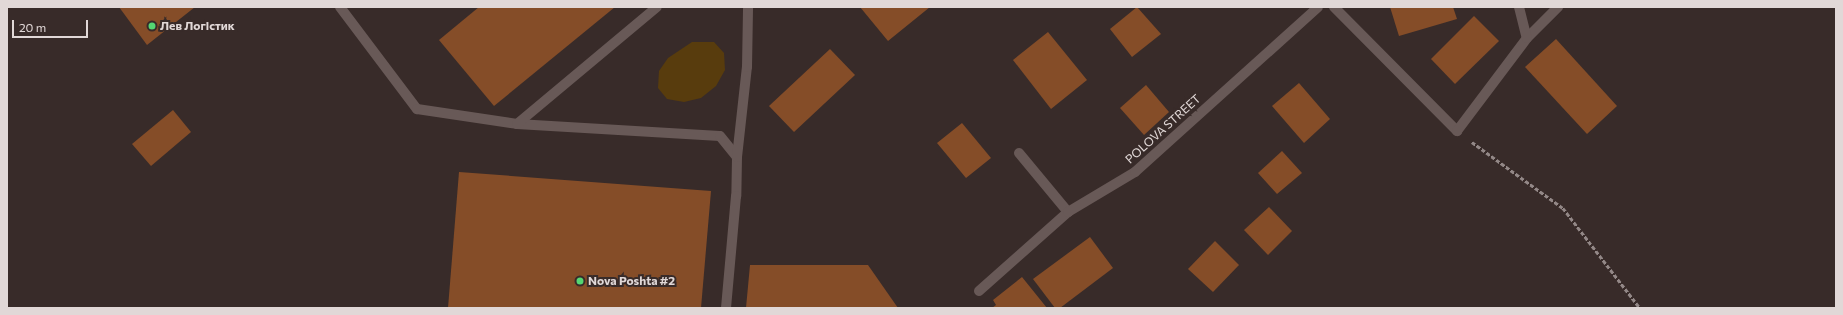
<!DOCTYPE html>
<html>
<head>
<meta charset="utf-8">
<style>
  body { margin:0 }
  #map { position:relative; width:1843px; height:315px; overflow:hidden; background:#382b29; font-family:Commissioner,sans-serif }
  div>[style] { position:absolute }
  .green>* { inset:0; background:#583c0d }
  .building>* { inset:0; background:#854d28 }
  .path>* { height:2.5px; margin-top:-1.25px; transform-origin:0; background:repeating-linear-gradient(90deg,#938887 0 4px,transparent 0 6px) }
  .minor>* { height:10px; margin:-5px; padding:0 5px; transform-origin:5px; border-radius:5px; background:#685957 }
  .dots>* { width:11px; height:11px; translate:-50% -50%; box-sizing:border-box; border:2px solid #382b29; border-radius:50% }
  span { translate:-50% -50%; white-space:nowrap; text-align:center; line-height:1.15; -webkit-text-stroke:4px #382b29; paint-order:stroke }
  .poi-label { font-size:12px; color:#e1d8d7; font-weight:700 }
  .left { translate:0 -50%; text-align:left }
  .street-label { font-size:12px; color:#e1d8d7 }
  .frame { position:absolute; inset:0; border:8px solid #e1d8d7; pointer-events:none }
  .scale { position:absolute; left:12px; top:20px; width:76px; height:18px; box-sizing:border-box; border:2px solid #e1d8d7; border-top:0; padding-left:5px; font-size:12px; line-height:14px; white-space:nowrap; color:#e1d8d7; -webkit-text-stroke:3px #382b29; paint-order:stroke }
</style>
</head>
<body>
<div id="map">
  <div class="green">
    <div style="clip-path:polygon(692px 42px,714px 42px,724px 53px,725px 70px,716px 86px,701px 98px,684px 102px,667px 99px,658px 88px,659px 71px,668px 58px)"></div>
  </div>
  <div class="building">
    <div style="clip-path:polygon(119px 7px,195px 7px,147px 45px)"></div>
    <div style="clip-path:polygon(479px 7px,615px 7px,494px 106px,439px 40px)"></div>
    <div style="clip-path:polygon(860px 7px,930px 7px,888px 41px)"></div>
    <div style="clip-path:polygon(1137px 7px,1161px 34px,1132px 57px,1110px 29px)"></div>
    <div style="clip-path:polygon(1390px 7px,1453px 7px,1457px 19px,1399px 36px)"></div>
    <div style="clip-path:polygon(1474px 16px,1499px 41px,1455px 84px,1431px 59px)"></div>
    <div style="clip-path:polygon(1048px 32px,1087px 80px,1051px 109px,1013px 60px)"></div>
    <div style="clip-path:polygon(1556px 39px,1617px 106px,1587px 134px,1525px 67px)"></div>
    <div style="clip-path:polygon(830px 49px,855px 75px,794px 132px,769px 106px)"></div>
    <div style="clip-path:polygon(1299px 83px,1330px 119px,1304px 143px,1272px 106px)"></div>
    <div style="clip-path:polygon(1146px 85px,1169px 112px,1144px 135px,1120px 108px)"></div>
    <div style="clip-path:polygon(173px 110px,191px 132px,151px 166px,132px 144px)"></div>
    <div style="clip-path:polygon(962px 123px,991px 158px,966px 178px,937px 143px)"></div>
    <div style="clip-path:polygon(1282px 151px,1302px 173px,1277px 194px,1258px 173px)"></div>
    <div style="clip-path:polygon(459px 172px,711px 191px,701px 308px,448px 308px)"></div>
    <div style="clip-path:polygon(1269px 207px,1292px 231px,1268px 255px,1244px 230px)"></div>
    <div style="clip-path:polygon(1090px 237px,1113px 268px,1060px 308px,1055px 308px,1033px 279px)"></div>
    <div style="clip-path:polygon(1215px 241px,1239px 265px,1213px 292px,1188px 269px)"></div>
    <div style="clip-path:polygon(750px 265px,868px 265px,898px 308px,746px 308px)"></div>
    <div style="clip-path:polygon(1022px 277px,1047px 308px,992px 308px,996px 305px,993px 300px)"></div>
  </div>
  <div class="path">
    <div style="left:1472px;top:142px;width:112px;rotate:36deg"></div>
    <div style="left:1563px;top:208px;width:126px;rotate:52.4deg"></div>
  </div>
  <div class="minor">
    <div style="left:340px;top:7px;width:128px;rotate:53deg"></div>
    <div style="left:417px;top:109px;width:101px;rotate:8.5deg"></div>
    <div style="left:517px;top:124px;width:203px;rotate:3.4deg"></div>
    <div style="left:720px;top:136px;width:27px;rotate:51deg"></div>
    <div style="left:737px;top:157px;width:39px;rotate:91deg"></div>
    <div style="left:736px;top:196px;width:112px;rotate:95.1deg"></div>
    <div style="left:1334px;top:7px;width:175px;rotate:45.2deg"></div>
    <div style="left:1457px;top:131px;width:116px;rotate:-53deg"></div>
    <div style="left:1527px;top:38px;width:44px;rotate:-45deg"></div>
    <div style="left:1519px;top:7px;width:32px;rotate:76deg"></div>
    <div style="left:517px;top:124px;width:182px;rotate:-39.9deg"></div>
    <div style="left:1019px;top:153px;width:77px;rotate:50.3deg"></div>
    <div style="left:737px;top:157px;width:91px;rotate:-83.7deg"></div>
    <div style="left:747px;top:67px;width:60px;rotate:-89deg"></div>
    <div style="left:979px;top:291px;width:119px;rotate:-41.6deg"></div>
    <div style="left:1068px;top:212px;width:78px;rotate:-30.8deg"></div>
    <div style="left:1135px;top:172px;width:246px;rotate:-42deg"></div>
  </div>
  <div class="dots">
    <div style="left:152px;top:26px;background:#54d672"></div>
    <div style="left:580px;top:281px;background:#54d672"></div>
  </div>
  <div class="poi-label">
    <span class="left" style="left:160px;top:26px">Лев Логістик</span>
    <span class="left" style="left:588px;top:281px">Nova Poshta #2</span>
  </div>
  <div class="street-label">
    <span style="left:1163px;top:129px;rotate:-42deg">POLOVA STREET</span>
  </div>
  <div class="frame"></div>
  <div class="scale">20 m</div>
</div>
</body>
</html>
